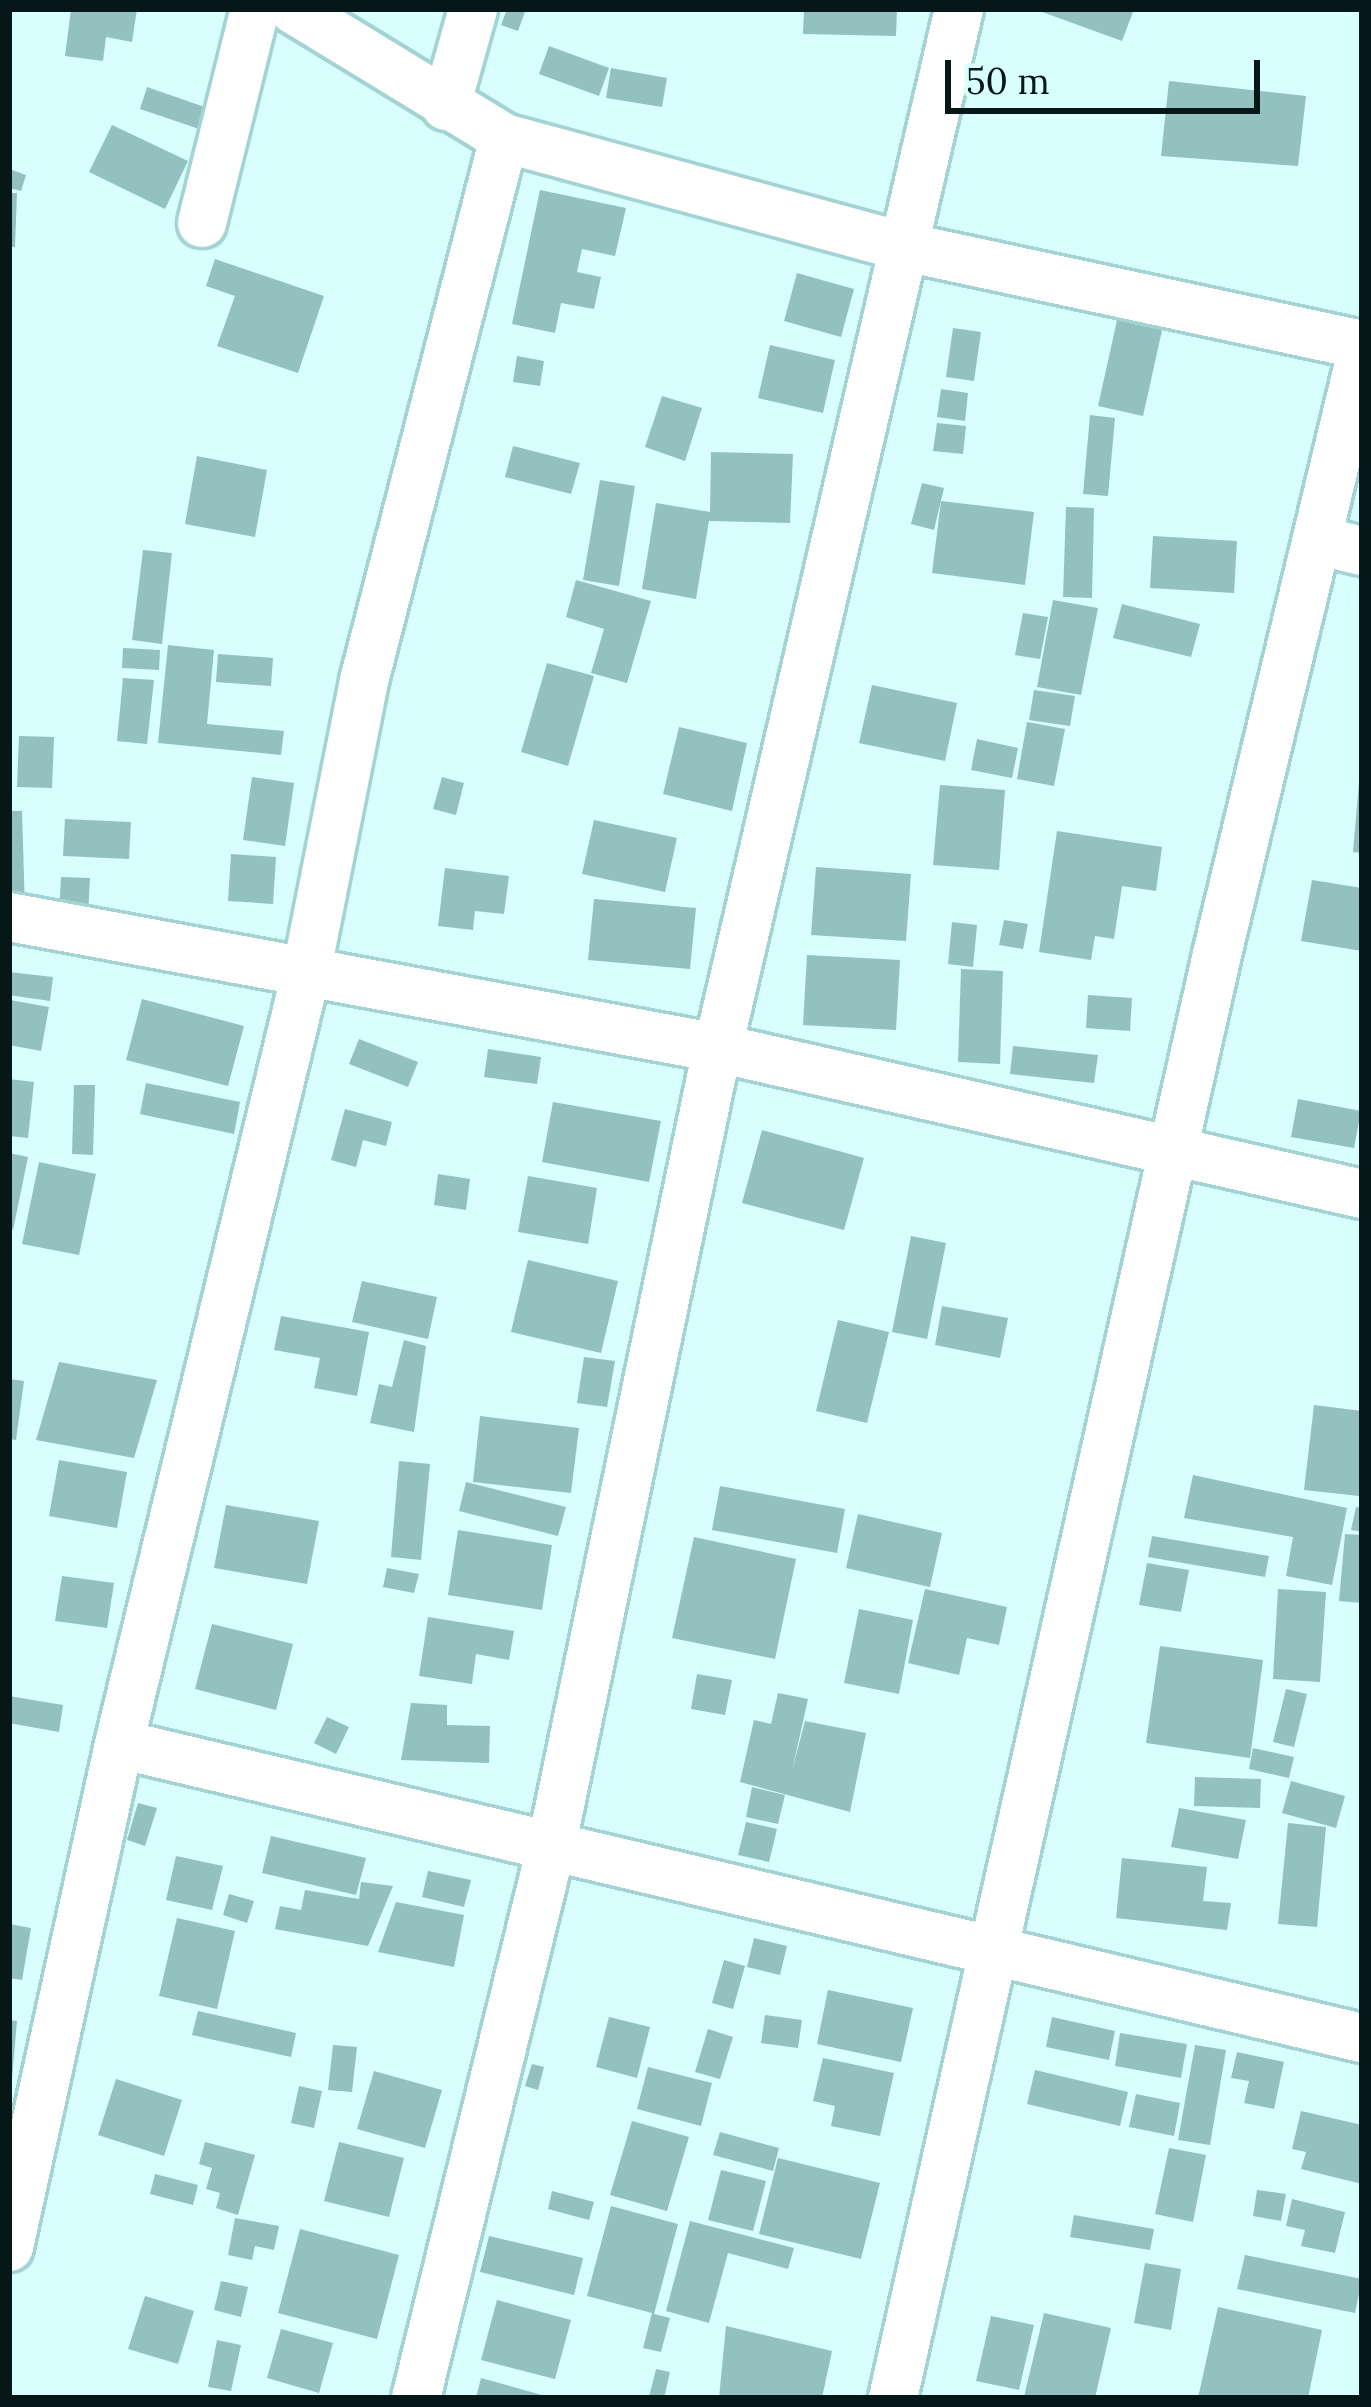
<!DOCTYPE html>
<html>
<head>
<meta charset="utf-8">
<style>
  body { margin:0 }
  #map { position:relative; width:1371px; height:2407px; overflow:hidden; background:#d8fefe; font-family:Lora,serif }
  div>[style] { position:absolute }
  .building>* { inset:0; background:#92c1c0 }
  .roads { filter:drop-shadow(3px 0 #a3d3d2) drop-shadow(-3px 0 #a3d3d2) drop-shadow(0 3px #a3d3d2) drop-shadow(0 -3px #a3d3d2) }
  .street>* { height:48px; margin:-24px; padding:0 24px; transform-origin:24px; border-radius:24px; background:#fff }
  span { translate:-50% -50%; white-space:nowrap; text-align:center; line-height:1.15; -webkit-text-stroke:9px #d8fefe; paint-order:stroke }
  .frame { position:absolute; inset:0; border:12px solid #051717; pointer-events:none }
  .scale { position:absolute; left:945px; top:60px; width:315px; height:54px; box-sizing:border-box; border:6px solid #051717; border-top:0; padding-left:15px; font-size:36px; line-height:42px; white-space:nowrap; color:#051717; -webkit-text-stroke:9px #d8fefe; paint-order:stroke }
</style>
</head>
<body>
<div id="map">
  <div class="building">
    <div style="clip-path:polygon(71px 9px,137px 9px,132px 42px,106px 37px,103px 61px,65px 56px)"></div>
    <div style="clip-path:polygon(507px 9px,526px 9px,518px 31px,501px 25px)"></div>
    <div style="clip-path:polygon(804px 9px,897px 9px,896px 36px,803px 34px)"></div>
    <div style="clip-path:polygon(1034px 9px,1134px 9px,1122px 41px)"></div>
    <div style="clip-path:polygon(549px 46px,609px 68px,599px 96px,539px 74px)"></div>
    <div style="clip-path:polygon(611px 68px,667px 78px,662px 107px,606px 98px)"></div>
    <div style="clip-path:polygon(1169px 81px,1306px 96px,1298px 166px,1161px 156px)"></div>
    <div style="clip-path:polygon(147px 87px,219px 112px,211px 133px,140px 109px)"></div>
    <div style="clip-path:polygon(112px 125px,188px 161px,165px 209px,89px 172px)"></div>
    <div style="clip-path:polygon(9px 169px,26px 175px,21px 191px,9px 188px)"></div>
    <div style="clip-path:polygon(540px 190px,626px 208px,615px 256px,582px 249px,577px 272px,601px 277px,594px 309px,561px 303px,555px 333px,512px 324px)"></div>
    <div style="clip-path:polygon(9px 193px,17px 193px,15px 247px,9px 247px)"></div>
    <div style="clip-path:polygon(215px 259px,324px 296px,298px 373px,217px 346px,235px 296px,206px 286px)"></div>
    <div style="clip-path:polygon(797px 273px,854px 289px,841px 337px,784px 321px)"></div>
    <div style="clip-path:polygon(1118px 316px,1163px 326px,1143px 416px,1098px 406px)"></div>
    <div style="clip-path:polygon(953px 328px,981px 332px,974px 381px,946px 377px)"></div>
    <div style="clip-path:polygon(770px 345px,835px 360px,823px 413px,758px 398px)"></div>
    <div style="clip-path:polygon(517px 356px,544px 361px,540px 386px,513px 382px)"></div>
    <div style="clip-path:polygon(941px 389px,968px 393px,965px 421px,937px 417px)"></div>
    <div style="clip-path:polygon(662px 396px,702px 408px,685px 461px,645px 447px)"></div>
    <div style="clip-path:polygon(1090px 415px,1115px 418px,1108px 496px,1083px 494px)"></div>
    <div style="clip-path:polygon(937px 423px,966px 426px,963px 454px,933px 451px)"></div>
    <div style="clip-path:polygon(513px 446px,580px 463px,571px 494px,505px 477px)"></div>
    <div style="clip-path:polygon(711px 452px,793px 454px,790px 523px,709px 521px,696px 599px,642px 589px,656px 503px,710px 512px)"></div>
    <div style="clip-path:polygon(197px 456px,267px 470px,255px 537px,185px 524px)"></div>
    <div style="clip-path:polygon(600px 480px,635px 486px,619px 586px,583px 580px)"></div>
    <div style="clip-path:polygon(922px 483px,944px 488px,934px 530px,911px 524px)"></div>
    <div style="clip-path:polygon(941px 501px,1034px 512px,1025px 585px,932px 573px)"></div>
    <div style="clip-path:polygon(1066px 507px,1094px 508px,1092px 598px,1063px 597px)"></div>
    <div style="clip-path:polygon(1153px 536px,1237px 541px,1234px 593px,1150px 588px)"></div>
    <div style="clip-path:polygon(143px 550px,172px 553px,162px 644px,132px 640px)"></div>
    <div style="clip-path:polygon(576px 580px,651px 601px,627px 683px,591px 673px,604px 629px,566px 617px)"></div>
    <div style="clip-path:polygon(1053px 600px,1098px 608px,1081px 695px,1037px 687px)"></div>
    <div style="clip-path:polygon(1122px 604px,1200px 624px,1191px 657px,1113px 638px)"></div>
    <div style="clip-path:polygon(1023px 613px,1048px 617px,1040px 659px,1015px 655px)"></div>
    <div style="clip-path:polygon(168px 645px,214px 650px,207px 724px,284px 731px,281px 755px,158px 743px)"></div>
    <div style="clip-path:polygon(123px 648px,160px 650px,159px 670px,122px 668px)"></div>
    <div style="clip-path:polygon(218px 654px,273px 658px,271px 686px,216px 682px)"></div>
    <div style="clip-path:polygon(547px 663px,594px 676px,568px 766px,521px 752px)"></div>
    <div style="clip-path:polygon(123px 678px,154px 680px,147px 744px,117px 741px)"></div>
    <div style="clip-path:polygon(872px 685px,957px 703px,945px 761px,859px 743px)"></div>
    <div style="clip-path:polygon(1034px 690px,1075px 696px,1070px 726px,1029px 720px)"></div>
    <div style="clip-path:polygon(1027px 722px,1065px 729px,1054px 786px,1017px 779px)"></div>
    <div style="clip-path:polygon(679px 727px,747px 743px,732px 811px,663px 794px)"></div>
    <div style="clip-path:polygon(19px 736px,54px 737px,52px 788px,17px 787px)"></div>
    <div style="clip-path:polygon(977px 739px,1018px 748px,1012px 778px,971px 770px)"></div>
    <div style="clip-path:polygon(252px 777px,294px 783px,285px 846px,243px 840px)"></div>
    <div style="clip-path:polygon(442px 777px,464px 783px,456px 815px,433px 809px)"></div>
    <div style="clip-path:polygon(1359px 782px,1362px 782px,1362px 853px,1353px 852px)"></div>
    <div style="clip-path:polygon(940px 785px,1005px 790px,999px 870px,933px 865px)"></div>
    <div style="clip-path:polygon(9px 811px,22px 811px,25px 909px,9px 909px)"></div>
    <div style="clip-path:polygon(65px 819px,131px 822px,129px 859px,63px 856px)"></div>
    <div style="clip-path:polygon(594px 820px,677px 838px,665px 892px,582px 874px)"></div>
    <div style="clip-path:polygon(1057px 831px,1162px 847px,1156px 891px,1122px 886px,1114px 939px,1095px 936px,1091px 960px,1039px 952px)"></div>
    <div style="clip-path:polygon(231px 854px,276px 857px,273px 904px,228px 901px)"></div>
    <div style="clip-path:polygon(816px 867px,911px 874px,906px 941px,811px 935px)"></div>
    <div style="clip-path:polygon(445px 868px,509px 876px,504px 914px,475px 911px,473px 930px,438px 926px)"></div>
    <div style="clip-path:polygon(61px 877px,90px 878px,88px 915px,59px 913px)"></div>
    <div style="clip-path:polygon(1312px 880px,1362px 888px,1362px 951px,1301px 941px)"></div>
    <div style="clip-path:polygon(594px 899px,696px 908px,690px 969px,588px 960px)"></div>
    <div style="clip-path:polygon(1004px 920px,1028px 924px,1023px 949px,999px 945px)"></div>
    <div style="clip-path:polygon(952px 922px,977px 925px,973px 967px,948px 964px)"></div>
    <div style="clip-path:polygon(807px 955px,900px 960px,896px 1030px,803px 1025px)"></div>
    <div style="clip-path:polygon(961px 969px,1003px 971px,1000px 1064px,958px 1062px)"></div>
    <div style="clip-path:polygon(9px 972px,53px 977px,50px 1001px,9px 995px)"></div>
    <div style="clip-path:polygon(1088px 995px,1132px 998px,1130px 1031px,1086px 1028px)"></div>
    <div style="clip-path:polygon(142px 999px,244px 1026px,228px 1086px,126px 1060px)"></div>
    <div style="clip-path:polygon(10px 1000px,49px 1007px,41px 1051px,9px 1045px)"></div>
    <div style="clip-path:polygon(359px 1039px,418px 1062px,408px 1087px,349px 1064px)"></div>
    <div style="clip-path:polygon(1013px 1046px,1098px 1055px,1094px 1083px,1010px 1074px)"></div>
    <div style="clip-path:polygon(488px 1049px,541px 1057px,537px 1084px,484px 1077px)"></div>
    <div style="clip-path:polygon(9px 1079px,34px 1082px,28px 1138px,9px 1136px)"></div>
    <div style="clip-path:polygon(146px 1083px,240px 1102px,234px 1134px,140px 1114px)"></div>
    <div style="clip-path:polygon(74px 1085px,95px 1085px,93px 1155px,72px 1154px)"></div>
    <div style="clip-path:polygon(1298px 1099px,1361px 1111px,1354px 1148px,1291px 1137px)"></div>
    <div style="clip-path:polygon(553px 1102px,661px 1121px,649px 1182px,542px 1162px)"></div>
    <div style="clip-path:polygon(345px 1109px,392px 1122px,386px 1146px,363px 1140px,356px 1167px,331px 1160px)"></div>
    <div style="clip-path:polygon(762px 1130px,864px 1158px,844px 1230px,742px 1203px)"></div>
    <div style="clip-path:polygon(9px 1153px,28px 1157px,13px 1230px,9px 1229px)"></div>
    <div style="clip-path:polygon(39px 1162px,96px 1174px,79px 1255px,22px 1244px)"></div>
    <div style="clip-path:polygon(438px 1174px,470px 1179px,466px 1210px,434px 1205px)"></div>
    <div style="clip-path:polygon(528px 1176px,597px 1188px,588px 1244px,518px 1232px)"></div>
    <div style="clip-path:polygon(911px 1236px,946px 1243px,927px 1339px,892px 1332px)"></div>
    <div style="clip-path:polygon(528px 1260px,618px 1281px,601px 1353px,511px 1332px)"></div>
    <div style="clip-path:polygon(362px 1281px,437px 1297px,428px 1339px,352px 1322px)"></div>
    <div style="clip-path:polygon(942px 1306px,1008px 1318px,1000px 1358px,935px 1345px)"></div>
    <div style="clip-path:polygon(281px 1316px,369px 1332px,357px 1396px,314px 1388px,320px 1358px,274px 1350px)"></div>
    <div style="clip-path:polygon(838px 1320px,889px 1332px,867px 1423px,816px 1411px)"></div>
    <div style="clip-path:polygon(404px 1340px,426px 1346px,414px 1432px,370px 1423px,379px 1384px,392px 1387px)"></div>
    <div style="clip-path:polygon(584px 1357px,615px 1361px,607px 1407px,577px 1403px)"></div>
    <div style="clip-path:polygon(59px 1362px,157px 1380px,134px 1458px,36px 1440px)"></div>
    <div style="clip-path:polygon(9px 1379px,24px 1381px,16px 1440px,9px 1439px)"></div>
    <div style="clip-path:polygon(1314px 1405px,1362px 1411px,1359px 1496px,1304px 1490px)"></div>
    <div style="clip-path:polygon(480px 1416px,579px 1428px,571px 1493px,473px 1482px)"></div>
    <div style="clip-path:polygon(59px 1460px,127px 1472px,117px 1528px,49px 1516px)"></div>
    <div style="clip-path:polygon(399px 1461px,430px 1464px,421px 1560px,391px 1557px)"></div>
    <div style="clip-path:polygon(1193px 1475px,1347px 1508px,1332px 1585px,1286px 1576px,1293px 1537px,1184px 1518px)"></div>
    <div style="clip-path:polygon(466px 1482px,566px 1507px,558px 1536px,459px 1511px)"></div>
    <div style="clip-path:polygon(720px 1486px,845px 1509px,837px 1553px,712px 1530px)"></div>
    <div style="clip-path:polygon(226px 1505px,319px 1521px,307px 1584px,214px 1568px)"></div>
    <div style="clip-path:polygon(1356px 1507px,1362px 1508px,1362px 1532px,1351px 1530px)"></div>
    <div style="clip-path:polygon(858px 1514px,942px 1533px,930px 1587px,846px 1568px)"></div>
    <div style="clip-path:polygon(458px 1530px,552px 1545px,542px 1610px,448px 1595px)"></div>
    <div style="clip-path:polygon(1345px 1534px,1362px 1535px,1362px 1603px,1339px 1601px)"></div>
    <div style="clip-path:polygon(1152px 1536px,1269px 1556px,1265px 1577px,1148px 1557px)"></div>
    <div style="clip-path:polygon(694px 1537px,796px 1559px,775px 1659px,672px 1638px)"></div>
    <div style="clip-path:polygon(1147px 1563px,1189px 1570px,1181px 1612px,1139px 1605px)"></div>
    <div style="clip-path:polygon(387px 1568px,419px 1574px,414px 1593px,383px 1587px)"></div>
    <div style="clip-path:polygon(62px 1576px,114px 1583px,107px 1628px,55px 1621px)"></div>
    <div style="clip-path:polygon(925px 1589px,1007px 1607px,999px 1645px,967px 1638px,959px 1675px,908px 1663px)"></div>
    <div style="clip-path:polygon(1278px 1589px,1326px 1592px,1320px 1682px,1273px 1679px)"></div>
    <div style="clip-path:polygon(859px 1609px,913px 1620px,899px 1694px,844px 1683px)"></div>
    <div style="clip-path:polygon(428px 1617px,514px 1631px,509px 1660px,476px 1654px,472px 1684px,419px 1676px)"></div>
    <div style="clip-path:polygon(212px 1624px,293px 1644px,276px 1710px,195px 1689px)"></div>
    <div style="clip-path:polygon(1160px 1646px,1263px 1660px,1250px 1758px,1146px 1743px)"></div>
    <div style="clip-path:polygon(697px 1674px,732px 1680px,725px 1715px,691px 1709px)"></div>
    <div style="clip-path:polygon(1286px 1689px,1307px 1694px,1294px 1747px,1273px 1742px)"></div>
    <div style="clip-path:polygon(778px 1693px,808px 1699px,792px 1771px,805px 1721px,866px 1733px,850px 1812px,740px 1782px,754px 1720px,771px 1724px)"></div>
    <div style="clip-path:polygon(9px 1696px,63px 1705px,59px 1732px,9px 1723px)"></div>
    <div style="clip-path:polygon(411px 1703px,447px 1705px,447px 1725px,490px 1726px,489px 1763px,401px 1760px)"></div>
    <div style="clip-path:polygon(327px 1717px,349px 1727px,336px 1754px,314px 1743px)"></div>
    <div style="clip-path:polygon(1253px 1748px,1294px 1757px,1289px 1778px,1249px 1769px)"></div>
    <div style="clip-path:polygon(1195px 1777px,1261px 1779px,1260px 1808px,1194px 1806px)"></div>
    <div style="clip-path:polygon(1291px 1781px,1345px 1796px,1336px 1828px,1282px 1813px)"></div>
    <div style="clip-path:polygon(752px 1787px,785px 1795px,778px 1824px,746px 1817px)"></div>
    <div style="clip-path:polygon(138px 1803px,157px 1808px,145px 1846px,127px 1840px)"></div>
    <div style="clip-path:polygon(1179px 1808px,1246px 1820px,1238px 1859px,1171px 1847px)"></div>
    <div style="clip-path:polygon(746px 1822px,777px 1829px,769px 1862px,738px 1855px)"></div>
    <div style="clip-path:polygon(1288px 1823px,1326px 1827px,1317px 1927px,1278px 1924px)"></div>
    <div style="clip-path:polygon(271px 1836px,366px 1858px,356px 1895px,262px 1873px)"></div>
    <div style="clip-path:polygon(176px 1856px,223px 1866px,212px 1910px,166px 1900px)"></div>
    <div style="clip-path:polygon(1122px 1858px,1207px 1867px,1203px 1901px,1231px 1903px,1227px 1930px,1116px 1918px)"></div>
    <div style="clip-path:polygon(428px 1871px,471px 1880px,464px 1907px,422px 1897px)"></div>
    <div style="clip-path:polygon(361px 1882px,393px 1886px,368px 1946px,275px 1929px,280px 1906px,301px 1910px,305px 1890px,359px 1899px)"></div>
    <div style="clip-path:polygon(229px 1894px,254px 1901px,247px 1923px,223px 1915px)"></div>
    <div style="clip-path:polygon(396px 1902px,464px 1915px,454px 1967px,378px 1952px)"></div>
    <div style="clip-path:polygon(177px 1918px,235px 1931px,217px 2009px,159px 1996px)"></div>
    <div style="clip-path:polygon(9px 1924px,31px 1928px,22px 1980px,9px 1978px)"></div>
    <div style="clip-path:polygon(754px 1938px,787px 1946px,780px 1975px,747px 1967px)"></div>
    <div style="clip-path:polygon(724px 1960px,745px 1966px,733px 2009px,712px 2003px)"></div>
    <div style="clip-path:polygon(828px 1990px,913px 2008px,901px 2062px,817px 2044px)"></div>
    <div style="clip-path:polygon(198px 2011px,296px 2033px,291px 2057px,192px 2035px)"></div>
    <div style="clip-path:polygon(765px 2015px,802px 2020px,798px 2048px,761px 2043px)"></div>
    <div style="clip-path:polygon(609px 2017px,650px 2027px,637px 2078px,596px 2067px)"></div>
    <div style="clip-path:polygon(1052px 2017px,1115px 2031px,1109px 2060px,1046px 2047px)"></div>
    <div style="clip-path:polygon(9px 2020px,17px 2021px,12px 2079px,9px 2079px)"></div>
    <div style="clip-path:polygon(708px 2029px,733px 2037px,720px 2079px,695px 2072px)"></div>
    <div style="clip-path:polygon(1120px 2033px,1187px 2044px,1181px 2078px,1115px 2066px)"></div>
    <div style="clip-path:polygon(333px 2045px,357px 2047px,352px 2092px,328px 2090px)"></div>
    <div style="clip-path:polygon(1195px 2045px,1226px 2050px,1210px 2145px,1178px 2140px)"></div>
    <div style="clip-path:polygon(1237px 2052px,1284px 2062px,1274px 2109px,1244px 2103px,1249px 2081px,1231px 2078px)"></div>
    <div style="clip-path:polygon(823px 2058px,894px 2073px,880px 2136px,831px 2126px,835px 2106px,813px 2101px)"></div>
    <div style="clip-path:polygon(532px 2064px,544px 2067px,538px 2090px,525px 2086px)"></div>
    <div style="clip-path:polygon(648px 2067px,712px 2083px,701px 2126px,637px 2109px)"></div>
    <div style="clip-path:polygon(1035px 2070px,1128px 2092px,1120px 2126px,1027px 2104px)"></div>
    <div style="clip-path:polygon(374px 2071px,442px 2090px,425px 2148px,357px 2129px)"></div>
    <div style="clip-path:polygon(116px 2079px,182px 2100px,164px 2156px,98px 2135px)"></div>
    <div style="clip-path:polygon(299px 2086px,322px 2091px,314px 2128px,291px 2123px)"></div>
    <div style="clip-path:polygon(1136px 2094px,1180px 2103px,1174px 2136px,1129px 2127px)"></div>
    <div style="clip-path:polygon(1301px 2111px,1362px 2125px,1362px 2184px,1301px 2169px,1306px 2152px,1292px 2149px)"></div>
    <div style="clip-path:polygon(632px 2121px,689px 2137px,667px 2211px,610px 2195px)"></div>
    <div style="clip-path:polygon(720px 2132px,779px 2148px,773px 2171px,713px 2155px)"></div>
    <div style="clip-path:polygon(205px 2142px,255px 2155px,238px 2215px,216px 2208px,220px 2193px,206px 2189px,212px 2168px,199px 2164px)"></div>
    <div style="clip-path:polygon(339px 2142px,404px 2158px,389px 2217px,324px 2201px)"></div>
    <div style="clip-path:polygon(1169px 2148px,1206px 2155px,1193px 2222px,1155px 2214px)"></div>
    <div style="clip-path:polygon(778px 2158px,880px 2183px,861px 2259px,759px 2234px)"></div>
    <div style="clip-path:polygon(721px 2170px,766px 2181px,753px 2231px,708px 2220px)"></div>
    <div style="clip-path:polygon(155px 2174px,198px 2185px,193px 2205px,150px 2194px)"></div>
    <div style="clip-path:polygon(1257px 2190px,1286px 2194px,1281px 2221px,1253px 2216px)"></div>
    <div style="clip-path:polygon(552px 2191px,594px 2202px,589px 2220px,548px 2209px)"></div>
    <div style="clip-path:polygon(1292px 2199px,1345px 2212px,1335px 2253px,1301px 2246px,1305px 2230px,1286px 2226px)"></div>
    <div style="clip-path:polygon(611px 2206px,678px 2224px,654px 2314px,670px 2318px,661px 2352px,643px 2348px,652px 2313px,587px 2296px)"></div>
    <div style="clip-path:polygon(1074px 2215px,1154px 2229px,1150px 2250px,1070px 2237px)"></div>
    <div style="clip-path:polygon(235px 2218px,279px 2226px,274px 2250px,255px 2246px,252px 2260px,228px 2255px)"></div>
    <div style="clip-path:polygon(690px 2221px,794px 2248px,788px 2269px,728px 2253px,709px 2323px,666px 2311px)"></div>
    <div style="clip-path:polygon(300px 2229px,399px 2255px,377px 2339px,278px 2313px)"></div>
    <div style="clip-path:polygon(489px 2236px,583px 2258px,574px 2295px,480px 2272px)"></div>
    <div style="clip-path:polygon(1245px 2255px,1362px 2279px,1355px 2313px,1237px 2289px)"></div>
    <div style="clip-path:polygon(1145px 2263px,1181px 2269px,1171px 2330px,1134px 2323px)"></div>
    <div style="clip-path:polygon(221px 2281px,248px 2287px,241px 2317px,214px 2310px)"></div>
    <div style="clip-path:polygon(145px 2296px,194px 2311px,178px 2364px,128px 2349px)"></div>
    <div style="clip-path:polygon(497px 2300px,571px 2320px,555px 2379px,481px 2360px)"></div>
    <div style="clip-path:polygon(1218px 2307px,1322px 2330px,1308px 2398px,1198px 2398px)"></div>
    <div style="clip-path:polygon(1044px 2313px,1111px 2328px,1095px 2398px,1024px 2397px)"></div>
    <div style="clip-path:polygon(991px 2316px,1034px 2325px,1019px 2390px,976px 2381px)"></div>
    <div style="clip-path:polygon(726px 2326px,832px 2351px,822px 2398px,719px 2398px)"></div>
    <div style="clip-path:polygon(281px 2329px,333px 2343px,319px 2393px,267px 2378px)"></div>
    <div style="clip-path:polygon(217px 2340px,241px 2345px,231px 2391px,208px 2387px)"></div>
    <div style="clip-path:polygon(656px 2369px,670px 2372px,664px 2398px,649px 2397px)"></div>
    <div style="clip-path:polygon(481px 2378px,549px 2397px,549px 2398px,476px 2398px)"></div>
  </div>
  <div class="roads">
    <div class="street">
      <div style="left:293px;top:9px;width:247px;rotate:31.4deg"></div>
      <div style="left:504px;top:138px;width:416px;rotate:15.2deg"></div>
      <div style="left:905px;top:247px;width:467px;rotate:12.1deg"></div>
      <div style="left:446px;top:106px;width:101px;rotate:-74.4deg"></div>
      <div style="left:202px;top:223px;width:220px;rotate:-76.1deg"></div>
      <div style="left:1317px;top:540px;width:46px;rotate:13.7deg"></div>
      <div style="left:9px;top:917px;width:721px;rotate:10.47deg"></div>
      <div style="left:718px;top:1048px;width:660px;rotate:12.77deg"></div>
      <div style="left:119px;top:1744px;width:1277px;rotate:13.31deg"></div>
      <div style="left:9px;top:2247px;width:515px;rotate:-77.66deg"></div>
      <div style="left:119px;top:1744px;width:797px;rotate:-76.36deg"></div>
      <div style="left:307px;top:969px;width:294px;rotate:-78.8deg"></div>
      <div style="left:364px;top:681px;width:561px;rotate:-75.54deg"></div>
      <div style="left:416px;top:2398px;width:566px;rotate:-76.21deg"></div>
      <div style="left:551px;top:1848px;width:786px;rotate:-78.26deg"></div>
      <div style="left:711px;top:1078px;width:1097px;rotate:-76.94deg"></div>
      <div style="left:893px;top:2398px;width:1484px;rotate:-77.35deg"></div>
      <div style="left:1218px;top:950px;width:616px;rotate:-76.48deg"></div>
    </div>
  </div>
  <div class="frame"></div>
  <div class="scale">50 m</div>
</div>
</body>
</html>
